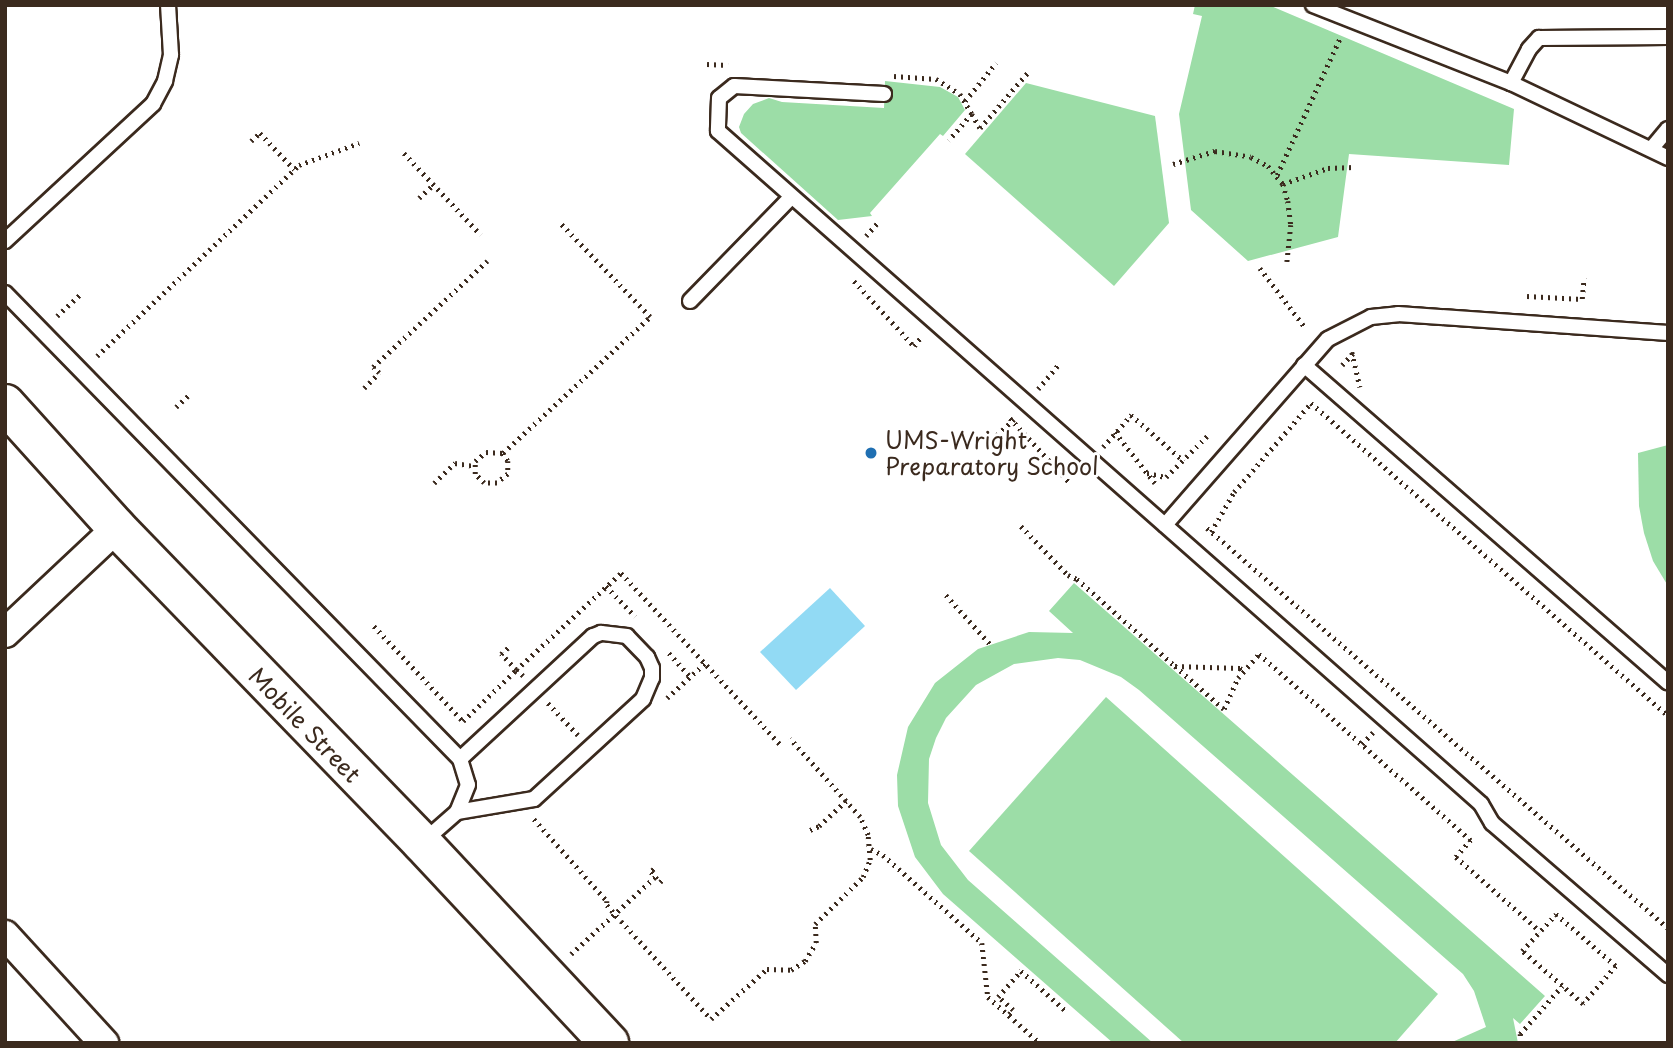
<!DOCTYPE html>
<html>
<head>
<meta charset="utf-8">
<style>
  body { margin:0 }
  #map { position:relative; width:1673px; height:1048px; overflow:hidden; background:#fff; font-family:"Playpen Sans",sans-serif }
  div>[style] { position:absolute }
  .green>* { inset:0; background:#9cdda7 }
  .water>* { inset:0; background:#92daf4 }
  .path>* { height:4.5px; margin-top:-2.25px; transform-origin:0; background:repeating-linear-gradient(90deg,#3b2a1e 0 2px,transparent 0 7px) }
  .roads { filter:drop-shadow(2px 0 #3b2a1e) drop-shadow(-2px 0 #3b2a1e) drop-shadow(0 2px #3b2a1e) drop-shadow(0 -2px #3b2a1e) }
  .lane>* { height:14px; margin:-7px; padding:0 7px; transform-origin:7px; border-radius:7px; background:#fff }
  .street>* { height:28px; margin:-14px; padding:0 14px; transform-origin:14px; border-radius:14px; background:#fff }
  .secondary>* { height:38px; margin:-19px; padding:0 19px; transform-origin:19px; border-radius:19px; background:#fff }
  .dots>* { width:19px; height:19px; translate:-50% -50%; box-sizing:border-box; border:4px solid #fff; border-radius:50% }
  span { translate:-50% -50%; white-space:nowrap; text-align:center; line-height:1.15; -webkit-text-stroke:6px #fff; paint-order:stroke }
  .poi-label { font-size:23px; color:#3b2a1e }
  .left { translate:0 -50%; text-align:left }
  .street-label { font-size:23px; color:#3b2a1e }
  .frame { position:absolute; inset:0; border:7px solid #3b2a1e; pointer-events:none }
</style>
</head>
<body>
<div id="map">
  <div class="green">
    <div style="clip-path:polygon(1195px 5px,1271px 6px,1514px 109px,1509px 165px,1349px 154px,1338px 237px,1248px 261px,1191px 210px,1179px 114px,1202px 16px,1193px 14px)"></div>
    <div style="clip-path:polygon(885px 81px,940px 87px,958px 97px,965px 110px,943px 136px,940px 134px,870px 213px,872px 216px,838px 220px,741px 133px,739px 127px,744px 114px,753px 104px,769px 98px,782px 102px,884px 108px)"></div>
    <div style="clip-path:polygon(1026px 83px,1155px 116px,1169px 223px,1114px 286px,965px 154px)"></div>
    <div style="clip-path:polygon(1668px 445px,1668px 586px,1653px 561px,1644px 533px,1639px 506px,1638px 453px)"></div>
    <div style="clip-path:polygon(1074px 583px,1545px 996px,1520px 1024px,1513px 1018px,1518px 1043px,1450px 1043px,1486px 1027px,1474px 991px,1463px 974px,1139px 690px,1121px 677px,1080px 660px,1058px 658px,1014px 664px,976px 685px,946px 718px,936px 738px,929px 759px,928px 803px,941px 845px,968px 880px,1153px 1043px,1113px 1043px,943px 894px,915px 857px,898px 806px,897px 775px,908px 727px,935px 683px,978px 649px,1029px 632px,1073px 633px,1049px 611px)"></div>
    <div style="clip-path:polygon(1106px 697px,1438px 994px,1395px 1043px,1184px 1043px,969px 851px)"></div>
  </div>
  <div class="water">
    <div style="clip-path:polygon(830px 588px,865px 626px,796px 690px,760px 652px)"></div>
  </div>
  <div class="path">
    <div style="left:707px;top:64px;width:21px;rotate:3deg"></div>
    <div style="left:894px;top:76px;width:42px;rotate:4.1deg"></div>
    <div style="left:936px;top:79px;width:28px;rotate:32deg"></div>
    <div style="left:960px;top:94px;width:23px;rotate:59deg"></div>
    <div style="left:972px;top:114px;width:35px;rotate:131deg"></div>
    <div style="left:965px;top:101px;width:49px;rotate:-50.8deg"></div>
    <div style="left:972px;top:114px;width:16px;rotate:60deg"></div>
    <div style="left:980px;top:128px;width:75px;rotate:-49.3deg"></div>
    <div style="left:251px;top:141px;width:12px;rotate:-42deg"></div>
    <div style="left:260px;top:133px;width:50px;rotate:46.6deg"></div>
    <div style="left:404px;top:153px;width:112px;rotate:46.8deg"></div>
    <div style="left:1173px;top:164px;width:44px;rotate:-17.2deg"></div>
    <div style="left:1215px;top:151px;width:36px;rotate:9deg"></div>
    <div style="left:1251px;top:157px;width:19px;rotate:28deg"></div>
    <div style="left:1268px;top:166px;width:23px;rotate:50deg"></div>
    <div style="left:1283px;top:184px;width:18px;rotate:74deg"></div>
    <div style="left:1288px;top:201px;width:24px;rotate:83deg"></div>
    <div style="left:1291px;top:225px;width:37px;rotate:96deg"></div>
    <div style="left:1277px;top:175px;width:153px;rotate:-65.3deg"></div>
    <div style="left:1283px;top:184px;width:48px;rotate:-19.6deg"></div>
    <div style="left:1328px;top:168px;width:26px;rotate:-2deg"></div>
    <div style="left:419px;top:198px;width:21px;rotate:-43deg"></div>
    <div style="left:866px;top:236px;width:20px;rotate:-49deg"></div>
    <div style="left:1260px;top:268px;width:73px;rotate:52.8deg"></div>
    <div style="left:854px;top:281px;width:88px;rotate:47.3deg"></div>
    <div style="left:914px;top:346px;width:11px;rotate:-52deg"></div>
    <div style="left:1527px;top:296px;width:55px;rotate:3.1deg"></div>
    <div style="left:1582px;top:299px;width:21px;rotate:-85deg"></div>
    <div style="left:57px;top:316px;width:34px;rotate:-43deg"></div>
    <div style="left:1352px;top:352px;width:36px;rotate:77deg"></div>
    <div style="left:97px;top:356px;width:278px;rotate:-43.4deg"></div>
    <div style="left:299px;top:165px;width:64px;rotate:-20.1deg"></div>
    <div style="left:1342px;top:365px;width:16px;rotate:-47deg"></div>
    <div style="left:364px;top:388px;width:21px;rotate:-45deg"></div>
    <div style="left:379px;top:373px;width:8px;rotate:-135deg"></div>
    <div style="left:373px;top:367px;width:156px;rotate:-42.9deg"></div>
    <div style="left:1038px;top:389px;width:34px;rotate:-50deg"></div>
    <div style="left:1311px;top:403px;width:474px;rotate:41.2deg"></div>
    <div style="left:176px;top:407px;width:19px;rotate:-43deg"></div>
    <div style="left:1010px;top:418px;width:87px;rotate:47.3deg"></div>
    <div style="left:1115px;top:432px;width:65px;rotate:51.9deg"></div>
    <div style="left:997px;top:435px;width:23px;rotate:-43deg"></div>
    <div style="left:1103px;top:447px;width:43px;rotate:-48.8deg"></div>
    <div style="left:1131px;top:415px;width:70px;rotate:41deg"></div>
    <div style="left:503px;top:453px;width:9px;rotate:58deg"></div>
    <div style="left:508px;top:461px;width:13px;rotate:90deg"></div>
    <div style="left:508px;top:474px;width:14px;rotate:141deg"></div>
    <div style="left:497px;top:483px;width:13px;rotate:180deg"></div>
    <div style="left:484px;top:483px;width:13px;rotate:-135deg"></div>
    <div style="left:475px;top:474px;width:13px;rotate:-90deg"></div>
    <div style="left:475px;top:461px;width:14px;rotate:-39deg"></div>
    <div style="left:486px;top:452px;width:17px;rotate:3deg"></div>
    <div style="left:503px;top:453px;width:200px;rotate:-42.8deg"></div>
    <div style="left:650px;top:317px;width:130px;rotate:-133.8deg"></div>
    <div style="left:1147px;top:473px;width:19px;rotate:12deg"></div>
    <div style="left:1166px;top:477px;width:58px;rotate:-45deg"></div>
    <div style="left:434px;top:483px;width:29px;rotate:-44deg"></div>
    <div style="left:455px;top:463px;width:20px;rotate:9deg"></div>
    <div style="left:1021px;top:526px;width:68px;rotate:46.2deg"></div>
    <div style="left:1068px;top:575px;width:10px;rotate:24deg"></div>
    <div style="left:1077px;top:579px;width:131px;rotate:41.6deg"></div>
    <div style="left:1175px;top:666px;width:65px;rotate:1.8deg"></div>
    <div style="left:1240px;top:668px;width:5px;rotate:37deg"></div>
    <div style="left:1207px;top:528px;width:610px;rotate:40.95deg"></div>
    <div style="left:1211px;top:532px;width:46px;rotate:-60.1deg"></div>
    <div style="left:1234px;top:492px;width:118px;rotate:-49.1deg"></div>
    <div style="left:606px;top:586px;width:42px;rotate:46deg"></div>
    <div style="left:946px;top:595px;width:66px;rotate:48.1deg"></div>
    <div style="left:374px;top:626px;width:130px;rotate:46.9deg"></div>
    <div style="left:463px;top:721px;width:74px;rotate:-43.9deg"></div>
    <div style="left:516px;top:670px;width:22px;rotate:-133deg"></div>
    <div style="left:501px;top:654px;width:13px;rotate:-42deg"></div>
    <div style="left:669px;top:653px;width:31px;rotate:48deg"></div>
    <div style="left:1175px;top:666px;width:65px;rotate:41.3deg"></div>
    <div style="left:1224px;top:709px;width:34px;rotate:-66deg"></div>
    <div style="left:1238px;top:678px;width:32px;rotate:-49deg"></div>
    <div style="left:1259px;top:654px;width:282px;rotate:41.3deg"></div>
    <div style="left:1471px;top:840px;width:23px;rotate:131deg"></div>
    <div style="left:1456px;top:857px;width:112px;rotate:41.4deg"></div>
    <div style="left:523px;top:676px;width:9px;rotate:-139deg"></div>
    <div style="left:516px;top:670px;width:143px;rotate:-42.7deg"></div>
    <div style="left:621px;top:573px;width:236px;rotate:47.1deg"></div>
    <div style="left:667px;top:698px;width:52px;rotate:-42.6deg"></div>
    <div style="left:548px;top:703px;width:44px;rotate:46.8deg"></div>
    <div style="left:1362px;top:744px;width:16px;rotate:-47deg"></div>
    <div style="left:534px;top:819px;width:110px;rotate:48.3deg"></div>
    <div style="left:607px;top:901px;width:4px;rotate:90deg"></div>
    <div style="left:607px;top:905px;width:21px;rotate:49deg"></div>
    <div style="left:621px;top:921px;width:133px;rotate:47.4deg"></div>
    <div style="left:711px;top:1019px;width:75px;rotate:-41.8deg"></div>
    <div style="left:767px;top:969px;width:24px;rotate:2deg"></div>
    <div style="left:791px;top:970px;width:17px;rotate:-33deg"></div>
    <div style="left:805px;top:961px;width:21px;rotate:-59deg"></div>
    <div style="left:816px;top:943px;width:19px;rotate:-93deg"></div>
    <div style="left:815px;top:924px;width:67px;rotate:-44.4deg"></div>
    <div style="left:863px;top:877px;width:18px;rotate:-68deg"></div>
    <div style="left:870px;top:860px;width:25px;rotate:-95deg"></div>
    <div style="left:868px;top:835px;width:20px;rotate:-114deg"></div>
    <div style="left:860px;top:817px;width:105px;rotate:-131.9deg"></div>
    <div style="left:810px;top:830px;width:10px;rotate:-24deg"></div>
    <div style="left:819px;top:826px;width:37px;rotate:-43deg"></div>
    <div style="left:871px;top:849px;width:13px;rotate:27deg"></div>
    <div style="left:883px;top:855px;width:132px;rotate:41.6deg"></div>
    <div style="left:982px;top:943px;width:54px;rotate:83.7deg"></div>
    <div style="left:988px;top:997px;width:69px;rotate:41.5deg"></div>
    <div style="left:654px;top:869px;width:4px;rotate:135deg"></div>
    <div style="left:651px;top:872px;width:13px;rotate:48deg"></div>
    <div style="left:660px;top:882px;width:4px;rotate:-45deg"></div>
    <div style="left:1556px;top:914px;width:79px;rotate:40.9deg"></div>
    <div style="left:1616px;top:966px;width:50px;rotate:131deg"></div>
    <div style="left:1583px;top:1004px;width:81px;rotate:-139deg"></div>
    <div style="left:1522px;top:951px;width:50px;rotate:-47.4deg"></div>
    <div style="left:571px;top:954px;width:114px;rotate:-42.5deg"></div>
    <div style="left:1009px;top:1014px;width:6px;rotate:-45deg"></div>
    <div style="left:1013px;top:1010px;width:20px;rotate:-139deg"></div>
    <div style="left:998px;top:997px;width:35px;rotate:-49deg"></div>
    <div style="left:1021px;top:971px;width:59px;rotate:41.6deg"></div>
    <div style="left:1520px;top:1043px;width:9px;rotate:-90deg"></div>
    <div style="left:1520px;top:1034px;width:64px;rotate:-48.8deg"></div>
  </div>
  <div class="roads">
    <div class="lane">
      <div style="left:1313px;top:5px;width:213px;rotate:21.5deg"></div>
      <div style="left:1511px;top:83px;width:174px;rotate:25.5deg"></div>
      <div style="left:1511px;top:83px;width:38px;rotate:-62deg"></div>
      <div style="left:1529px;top:49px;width:15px;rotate:-48deg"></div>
      <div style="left:1539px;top:38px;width:129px;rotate:-0.4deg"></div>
      <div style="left:884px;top:94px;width:150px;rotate:-176.9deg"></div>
      <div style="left:734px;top:86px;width:19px;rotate:141deg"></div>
      <div style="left:719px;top:98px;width:33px;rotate:92deg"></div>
      <div style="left:718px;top:131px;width:1017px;rotate:41.41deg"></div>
      <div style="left:1481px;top:804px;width:22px;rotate:60deg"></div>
      <div style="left:1492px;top:823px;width:233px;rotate:40.8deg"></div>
      <div style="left:1652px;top:148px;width:25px;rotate:-50deg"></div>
      <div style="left:5px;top:241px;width:202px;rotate:-42.8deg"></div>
      <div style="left:153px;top:104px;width:26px;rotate:-62deg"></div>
      <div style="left:165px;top:81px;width:27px;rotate:-77deg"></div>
      <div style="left:171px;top:55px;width:50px;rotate:-93.4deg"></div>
      <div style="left:5px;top:293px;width:651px;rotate:45.68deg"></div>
      <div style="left:460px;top:759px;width:27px;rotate:73deg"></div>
      <div style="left:468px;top:785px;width:29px;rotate:112deg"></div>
      <div style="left:457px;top:812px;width:44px;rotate:138.7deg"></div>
      <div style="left:690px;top:301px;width:145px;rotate:-45.8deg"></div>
      <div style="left:1304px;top:365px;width:483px;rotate:41.1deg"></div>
      <div style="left:1165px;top:525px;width:247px;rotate:-48.8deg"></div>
      <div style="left:1328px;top:339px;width:48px;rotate:-27.1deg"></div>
      <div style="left:1371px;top:317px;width:27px;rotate:-6deg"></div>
      <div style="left:1398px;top:314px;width:271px;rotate:4deg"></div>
      <div style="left:457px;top:812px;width:78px;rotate:-9.6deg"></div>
      <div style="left:534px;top:799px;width:148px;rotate:-42.5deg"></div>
      <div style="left:643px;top:699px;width:23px;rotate:-67deg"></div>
      <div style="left:652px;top:678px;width:10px;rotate:-90deg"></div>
      <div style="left:652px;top:668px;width:12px;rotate:-114deg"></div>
      <div style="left:647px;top:657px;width:29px;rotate:-134deg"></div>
      <div style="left:627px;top:636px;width:26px;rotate:-173deg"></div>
      <div style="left:601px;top:633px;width:9px;rotate:159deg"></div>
      <div style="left:593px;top:636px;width:181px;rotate:137.2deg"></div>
    </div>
    <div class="street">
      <div style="left:5px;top:633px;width:154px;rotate:-43.2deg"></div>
      <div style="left:5px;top:935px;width:147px;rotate:47.5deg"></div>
    </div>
    <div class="secondary">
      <div style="left:5px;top:404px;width:167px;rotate:47.9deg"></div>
      <div style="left:117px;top:528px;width:438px;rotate:45.9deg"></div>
      <div style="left:422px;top:843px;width:274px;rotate:46.9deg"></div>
    </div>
  </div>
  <div class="dots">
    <div style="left:871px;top:453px;background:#1f6fb2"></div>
  </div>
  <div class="poi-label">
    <span class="left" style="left:885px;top:453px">UMS-Wright<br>Preparatory School</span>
  </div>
  <div class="street-label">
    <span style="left:305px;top:725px;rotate:46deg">Mobile Street</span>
  </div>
  <div class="frame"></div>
</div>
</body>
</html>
